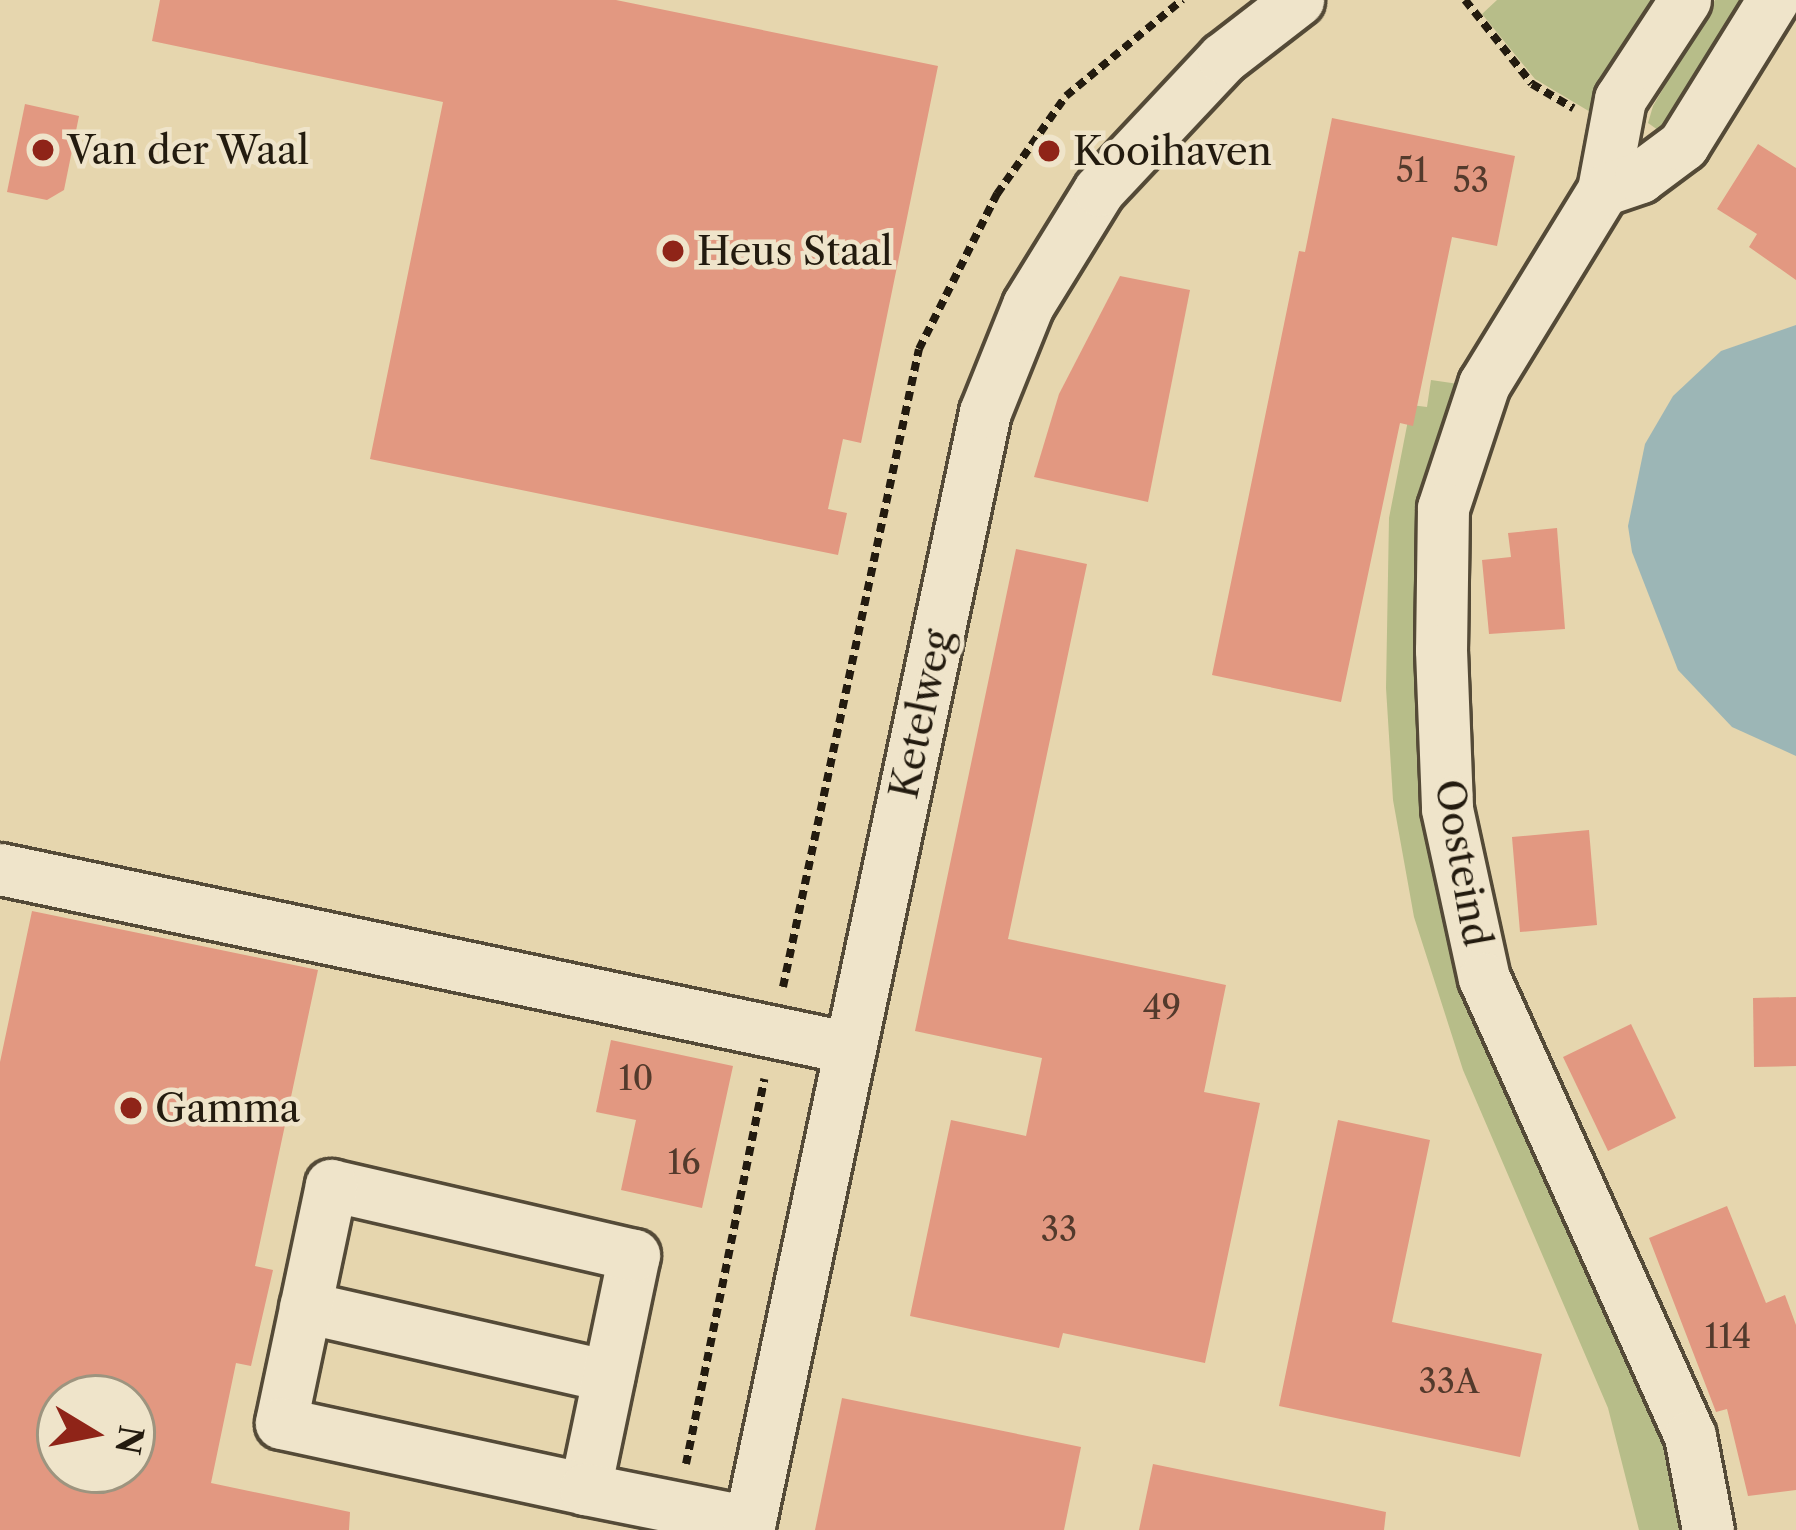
<!DOCTYPE html>
<html>
<head>
<meta charset="utf-8">
<style>
  body { margin:0 }
  #map { position:relative; width:1796px; height:1530px; overflow:hidden; background:#e6d6ae; font-family:"Libre Caslon Text",serif }
  div>[style] { position:absolute }
  .green>* { inset:0; background:#b7bd89 }
  .water>* { inset:0; background:#9cb6b6 }
  .building>* { inset:0; background:#e29881 }
  .path>* { height:8px; margin-top:-4px; transform-origin:0; background:repeating-linear-gradient(90deg,#231b0f 0 9px,transparent 0 15px) }
  .roads { filter:drop-shadow(3px 0 #544a37) drop-shadow(-3px 0 #544a37) drop-shadow(0 3px #544a37) drop-shadow(0 -3px #544a37) }
  .minor>* { height:51px; margin:-25.5px; padding:0 25.5px; transform-origin:25.5px; border-radius:25.5px; background:#efe4ca }
  .dots>* { width:33px; height:33px; translate:-50% -50%; box-sizing:border-box; border:6px solid #efe4ca; border-radius:50% }
  span { translate:-50% -50%; white-space:nowrap; text-align:center; line-height:1.15; -webkit-text-stroke:9px #efe4ca; paint-order:stroke }
  .number-label { font-size:33px; color:#533a2c }
  .number-label span { -webkit-text-stroke-width:0 }
  .poi-label { font-size:39px; color:#231b0f }
  .left { translate:0 -50%; text-align:left }
  .street-label { font-size:39px; color:#231b0f }
  .north { position:absolute; left:36px; top:1374px; width:120px; height:120px; box-sizing:border-box; background:#efe4ca; border:3px solid #9d947f; border-radius:50%; rotate:100deg; font-size:33px; font-weight:700; line-height:48px; text-align:center; color:#231b0f }
  .north::after { content:''; display:block; margin:auto; width:42px; height:54px; background:#8f2418; clip-path:polygon(50% 0,100% 100%,50% 72%,0 100%) }
</style>
</head>
<body>
<div id="map">
  <div class="green">
    <div style="clip-path:polygon(1497px 0,1652px 0,1606px 71px,1592px 113px,1535px 79px,1482px 14px)"></div>
    <div style="clip-path:polygon(1715px 0,1756px 0,1670px 129px,1658px 130px,1648px 123px,1653px 106px)"></div>
    <div style="clip-path:polygon(1431px 380px,1486px 388px,1427px 740px,1644px 1367px,1689px 1530px,1639px 1530px,1608px 1408px,1463px 1070px,1414px 917px,1393px 800px,1386px 688px,1389px 518px,1411px 405px,1427px 407px)"></div>
  </div>
  <div class="water">
    <div style="clip-path:polygon(1796px 325px,1796px 756px,1732px 727px,1678px 670px,1632px 552px,1628px 526px,1645px 444px,1673px 396px,1721px 351px)"></div>
  </div>
  <div class="building">
    <div style="clip-path:polygon(160px 0,616px 0,938px 66px,861px 443px,843px 439px,828px 509px,847px 513px,838px 555px,370px 459px,443px 102px,152px 41px)"></div>
    <div style="clip-path:polygon(25px 104px,79px 116px,64px 190px,47px 200px,7px 192px)"></div>
    <div style="clip-path:polygon(1332px 118px,1515px 156px,1497px 246px,1452px 237px,1413px 426px,1400px 423px,1341px 702px,1212px 675px,1299px 251px,1305px 252px)"></div>
    <div style="clip-path:polygon(1758px 144px,1796px 168px,1796px 280px,1749px 247px,1757px 234px,1717px 209px)"></div>
    <div style="clip-path:polygon(1120px 276px,1190px 290px,1148px 502px,1034px 477px,1059px 394px)"></div>
    <div style="clip-path:polygon(1557px 528px,1565px 629px,1489px 634px,1482px 560px,1511px 557px,1508px 533px)"></div>
    <div style="clip-path:polygon(1016px 549px,1087px 564px,1008px 939px,1226px 985px,1204px 1092px,1260px 1103px,1205px 1363px,1063px 1333px,1059px 1348px,910px 1316px,951px 1120px,1026px 1136px,1042px 1058px,915px 1031px)"></div>
    <div style="clip-path:polygon(1589px 830px,1597px 925px,1520px 932px,1512px 837px)"></div>
    <div style="clip-path:polygon(evenodd,32px 911px,318px 970px,255px 1266px,273px 1270px,251px 1366px,236px 1363px,211px 1483px,350px 1512px,349px 1530px,0 1530px,0 1062px,32px 911px,60px 1398px,132px 1398px,132px 1470px,60px 1470px,60px 1398px)"></div>
    <div style="clip-path:polygon(1796px 997px,1796px 1066px,1754px 1067px,1753px 998px)"></div>
    <div style="clip-path:polygon(1631px 1024px,1676px 1118px,1608px 1151px,1563px 1057px)"></div>
    <div style="clip-path:polygon(611px 1040px,733px 1066px,702px 1208px,621px 1190px,636px 1120px,596px 1112px)"></div>
    <div style="clip-path:polygon(1338px 1120px,1430px 1140px,1392px 1322px,1542px 1354px,1520px 1457px,1279px 1406px)"></div>
    <div style="clip-path:polygon(1727px 1206px,1766px 1303px,1785px 1295px,1796px 1325px,1796px 1490px,1748px 1496px,1727px 1409px,1716px 1412px,1649px 1238px)"></div>
    <div style="clip-path:polygon(842px 1398px,1081px 1447px,1064px 1530px,815px 1530px)"></div>
    <div style="clip-path:polygon(1153px 1464px,1386px 1512px,1384px 1530px,1139px 1530px)"></div>
  </div>
  <div class="path">
    <div style="left:1465px;top:0;width:107px;rotate:51.4deg"></div>
    <div style="left:1532px;top:84px;width:48px;rotate:30.3deg"></div>
    <div style="left:783px;top:987px;width:652px;rotate:-77.97deg"></div>
    <div style="left:919px;top:349px;width:174px;rotate:-63.3deg"></div>
    <div style="left:997px;top:194px;width:120px;rotate:-54.9deg"></div>
    <div style="left:1066px;top:96px;width:151px;rotate:-39.6deg"></div>
    <div style="left:686px;top:1464px;width:393px;rotate:-78.5deg"></div>
  </div>
  <div class="roads">
    <div class="minor">
      <div style="left:1685px;top:0;width:118px;rotate:123.3deg"></div>
      <div style="left:1620px;top:99px;width:93px;rotate:100.6deg"></div>
      <div style="left:1603px;top:190px;width:228px;rotate:121.5deg"></div>
      <div style="left:1484px;top:384px;width:131px;rotate:108.3deg"></div>
      <div style="left:1443px;top:508px;width:142px;rotate:90.8deg"></div>
      <div style="left:1441px;top:650px;width:159px;rotate:87.8deg"></div>
      <div style="left:1447px;top:809px;width:173px;rotate:77.7deg"></div>
      <div style="left:1484px;top:978px;width:502px;rotate:65.78deg"></div>
      <div style="left:1690px;top:1436px;width:96px;rotate:79.2deg"></div>
      <div style="left:1603px;top:190px;width:39px;rotate:-19deg"></div>
      <div style="left:1640px;top:177px;width:54px;rotate:-36.7deg"></div>
      <div style="left:1683px;top:145px;width:171px;rotate:-58.2deg"></div>
      <div style="left:0;top:869px;width:869px;rotate:11.89deg"></div>
      <div style="left:305px;top:1307px;width:311px;rotate:12.8deg"></div>
      <div style="left:585px;top:1489px;width:239px;rotate:-78.2deg"></div>
      <div style="left:634px;top:1255px;width:311px;rotate:-167deg"></div>
      <div style="left:331px;top:1185px;width:243px;rotate:101.9deg"></div>
      <div style="left:281px;top:1423px;width:311px;rotate:12.2deg"></div>
      <div style="left:585px;top:1489px;width:168px;rotate:11.3deg"></div>
      <div style="left:748px;top:1530px;width:1143px;rotate:-78.03deg"></div>
      <div style="left:985px;top:412px;width:115px;rotate:-68.1deg"></div>
      <div style="left:1028px;top:305px;width:135px;rotate:-58.3deg"></div>
      <div style="left:1099px;top:190px;width:181px;rotate:-46.8deg"></div>
      <div style="left:1223px;top:58px;width:95px;rotate:-37.7deg"></div>
    </div>
  </div>
  <div class="dots">
    <div style="left:43px;top:150px;background:#8f2418"></div>
    <div style="left:1049px;top:151px;background:#8f2418"></div>
    <div style="left:673px;top:251px;background:#8f2418"></div>
    <div style="left:131px;top:1108px;background:#8f2418"></div>
  </div>
  <div class="number-label">
    <span style="left:1412px;top:171px">51</span>
    <span style="left:1471px;top:181px">53</span>
    <span style="left:1162px;top:1008px">49</span>
    <span style="left:636px;top:1079px">10</span>
    <span style="left:684px;top:1163px">16</span>
    <span style="left:1059px;top:1230px">33</span>
    <span style="left:1728px;top:1337px">114</span>
    <span style="left:1449px;top:1382px">33A</span>
  </div>
  <div class="poi-label">
    <span class="left" style="left:67px;top:150px">Van der Waal</span>
    <span class="left" style="left:1073px;top:151px">Kooihaven</span>
    <span class="left" style="left:697px;top:251px">Heus Staal</span>
    <span class="left" style="left:155px;top:1108px">Gamma</span>
  </div>
  <div class="street-label">
    <span style="left:921px;top:714px;rotate:-78deg">Ketelweg</span>
    <span style="left:1463px;top:863px;rotate:80deg">Oosteind</span>
  </div>
  <div class="north">N</div>
</div>
</body>
</html>
